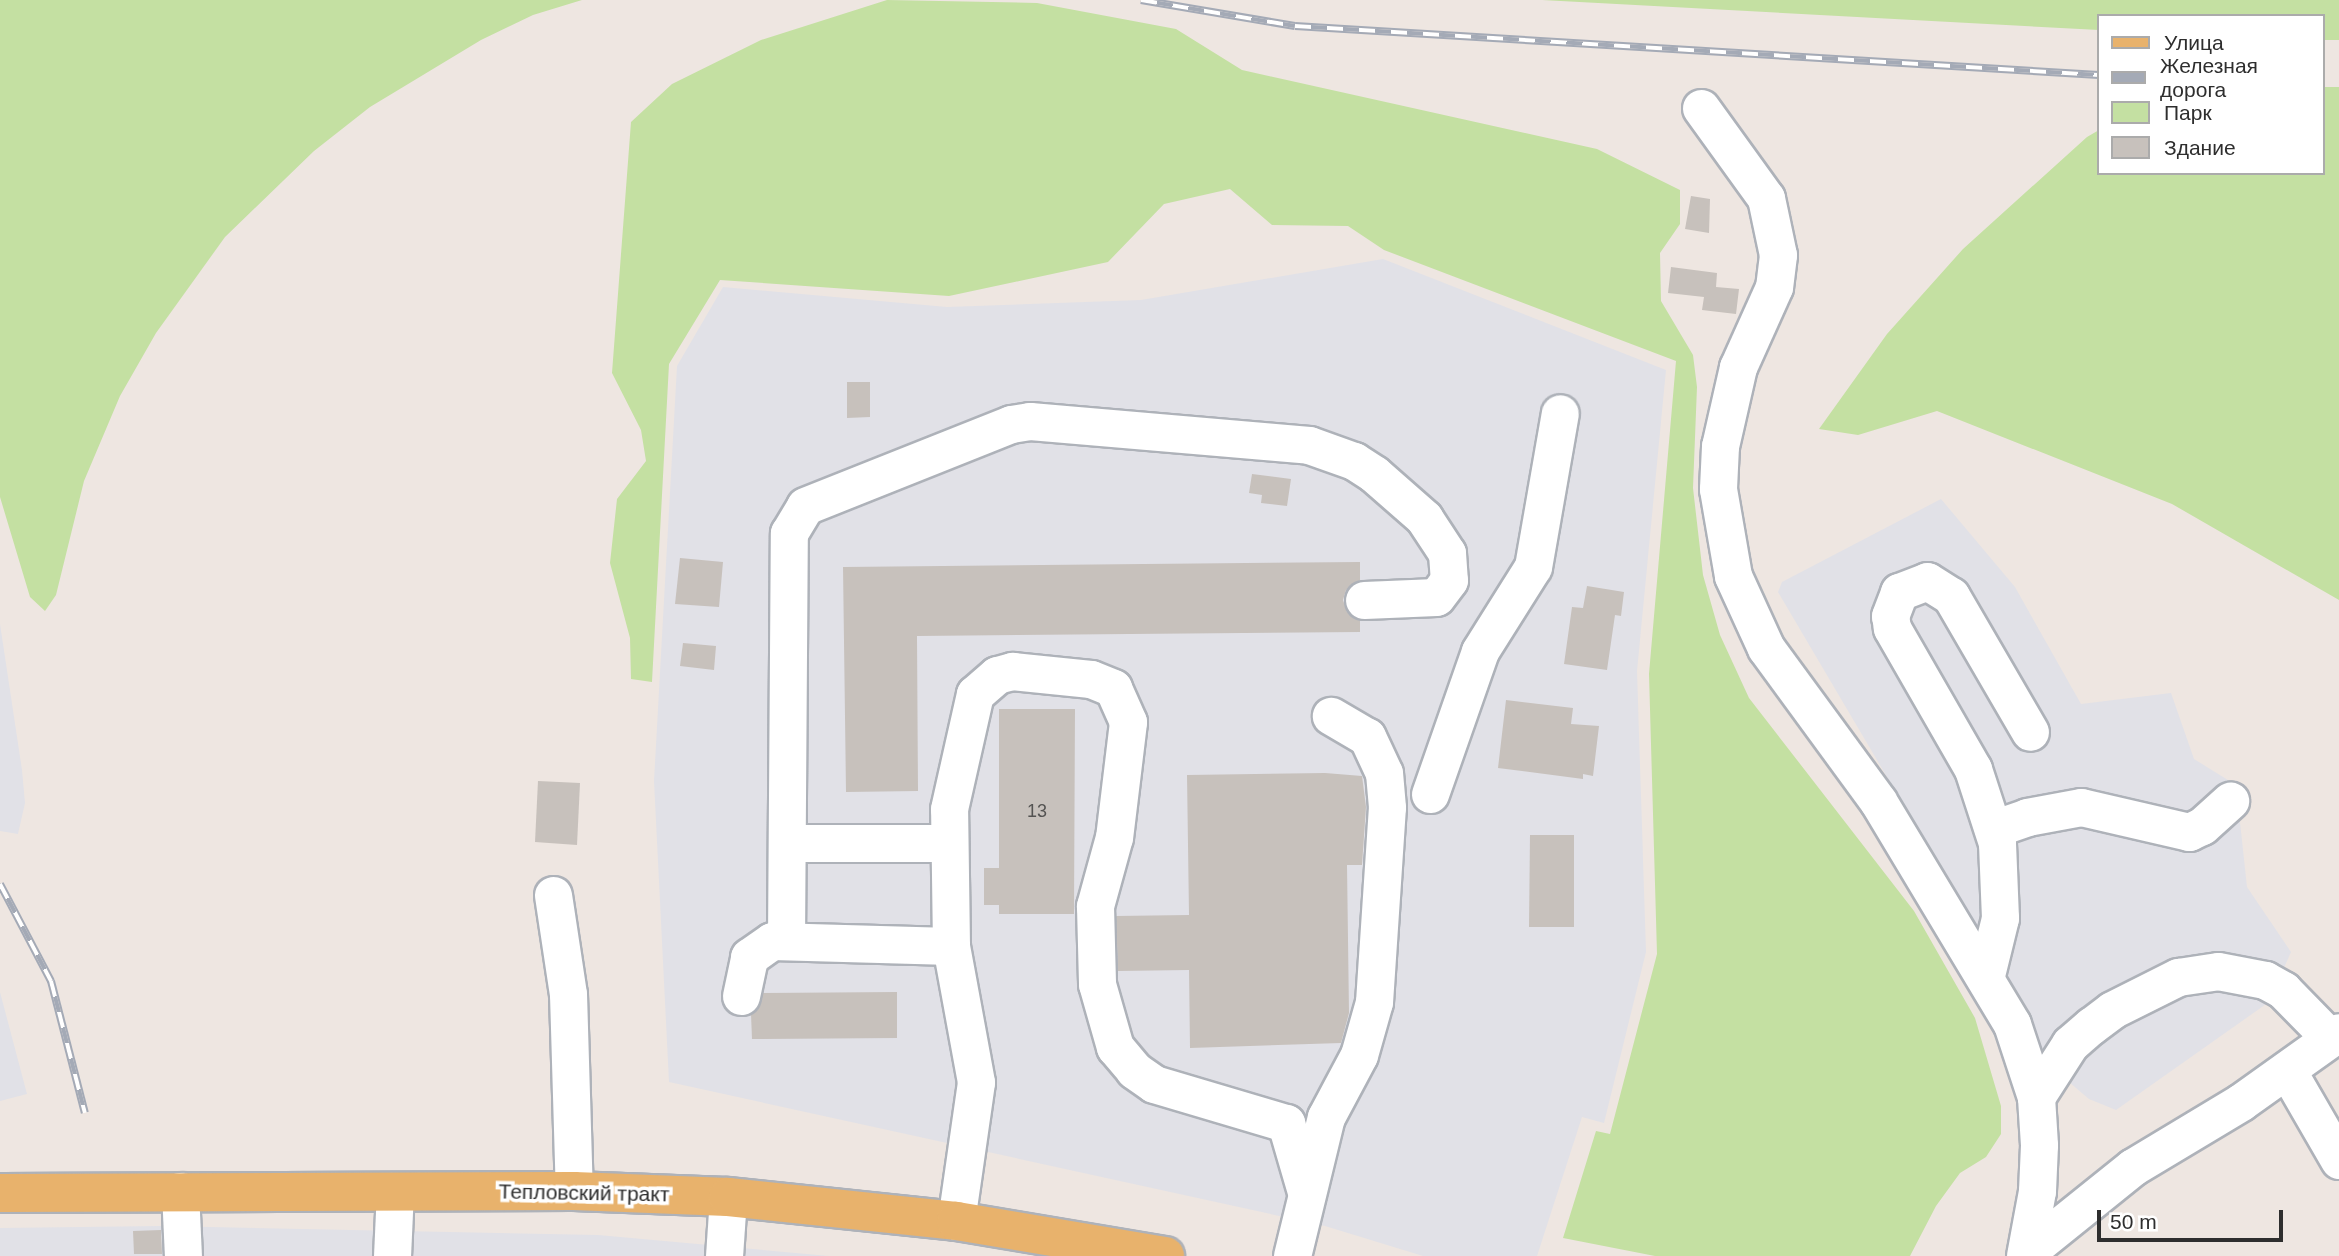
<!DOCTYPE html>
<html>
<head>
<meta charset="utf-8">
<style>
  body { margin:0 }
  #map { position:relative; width:2339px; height:1256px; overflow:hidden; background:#eee6e1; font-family:Arial,sans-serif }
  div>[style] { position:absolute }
  .industrial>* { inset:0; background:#e1e1e7 }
  .green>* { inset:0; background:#c4e0a2 }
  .building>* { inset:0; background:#c7c1bc }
  .roads { filter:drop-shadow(2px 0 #aeb2b9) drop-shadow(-2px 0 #aeb2b9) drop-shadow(0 2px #aeb2b9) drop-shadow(0 -2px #aeb2b9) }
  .minor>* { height:37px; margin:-18.5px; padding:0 18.5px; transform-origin:18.5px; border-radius:18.5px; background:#fff }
  .major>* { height:38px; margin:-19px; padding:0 19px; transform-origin:19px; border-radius:19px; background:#e8b26c }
  .rail>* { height:8px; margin-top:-4px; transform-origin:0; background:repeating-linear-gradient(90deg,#fff 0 16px,#a4aab6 0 32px); box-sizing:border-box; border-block:2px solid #a4aab6 }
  span { translate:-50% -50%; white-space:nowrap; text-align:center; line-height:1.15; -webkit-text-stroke:7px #fff; paint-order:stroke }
  .number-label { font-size:18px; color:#545352 }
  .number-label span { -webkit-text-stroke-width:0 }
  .street-label { font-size:21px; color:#2e2e2e }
  .legend { position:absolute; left:2097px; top:14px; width:228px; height:161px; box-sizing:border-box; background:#fff; border:2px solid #ababab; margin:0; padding:9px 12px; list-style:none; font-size:21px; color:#2e2e2e }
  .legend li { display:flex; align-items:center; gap:14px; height:35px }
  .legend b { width:35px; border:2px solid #ababab }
  .scale { position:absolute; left:2097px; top:1210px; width:186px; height:32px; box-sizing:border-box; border:4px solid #2e2e2e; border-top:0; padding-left:9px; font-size:21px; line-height:24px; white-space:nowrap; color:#2e2e2e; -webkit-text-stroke:5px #fff; paint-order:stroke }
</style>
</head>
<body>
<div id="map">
  <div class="industrial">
    <div style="clip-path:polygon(1383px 259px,1666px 370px,1637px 671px,1646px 952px,1604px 1123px,1582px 1117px,1537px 1256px,1423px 1256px,1325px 1226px,669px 1082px,654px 781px,677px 366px,723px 287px,947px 307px,1141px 300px)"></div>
    <div style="clip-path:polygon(1941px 499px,2015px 587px,2081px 704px,2171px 693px,2194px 759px,2236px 785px,2247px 887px,2291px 952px,2269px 1002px,2116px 1110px,2089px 1099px,2043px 1060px,2026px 1013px,1778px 592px,1782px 582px)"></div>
    <div style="clip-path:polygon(0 624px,22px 770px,25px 803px,18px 834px,0 831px)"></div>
    <div style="clip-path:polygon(0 992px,27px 1094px,0 1101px)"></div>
    <div style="clip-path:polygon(162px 1226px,598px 1235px,829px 1256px,0 1256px,0 1228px)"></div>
  </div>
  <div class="green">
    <div style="clip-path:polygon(0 0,582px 0,533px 15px,481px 40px,370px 107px,314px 151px,225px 237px,156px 333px,120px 396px,84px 481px,56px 595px,45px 611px,30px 597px,0 497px)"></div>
    <div style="clip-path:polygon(887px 0,1037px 3px,1176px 29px,1242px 70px,1597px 149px,1680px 190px,1680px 224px,1660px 253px,1661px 301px,1693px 355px,1697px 387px,1693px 488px,1703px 575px,1720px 635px,1749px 698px,1914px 911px,1975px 1018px,2001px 1106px,2001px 1134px,1986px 1157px,1960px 1173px,1936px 1206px,1910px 1256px,1655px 1256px,1563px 1238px,1596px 1131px,1610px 1134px,1657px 954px,1649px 674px,1676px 361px,1384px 250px,1348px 226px,1272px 225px,1230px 189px,1164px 204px,1108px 262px,949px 296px,720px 280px,669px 364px,652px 682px,631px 679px,630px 638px,610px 563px,617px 499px,646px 461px,641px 430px,612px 373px,631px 122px,672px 84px,761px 40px)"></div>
    <div style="clip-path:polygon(1542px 0,2339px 0,2339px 40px,2323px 40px,2323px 16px,2099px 16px,2099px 30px)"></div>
    <div style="clip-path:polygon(2323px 87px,2339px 87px,2339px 600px,2172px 504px,1937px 411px,1858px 435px,1819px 429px,1887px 334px,1963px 249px,2087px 137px,2099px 130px,2099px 173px,2323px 173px)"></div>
  </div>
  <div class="building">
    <div style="clip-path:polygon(1691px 196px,1710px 199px,1709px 233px,1685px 229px)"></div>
    <div style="clip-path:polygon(1671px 267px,1717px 273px,1716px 287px,1739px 289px,1736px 314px,1702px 310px,1704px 297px,1668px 293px)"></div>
    <div style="clip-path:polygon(847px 382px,870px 382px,870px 417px,847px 418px)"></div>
    <div style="clip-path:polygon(1252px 474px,1291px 479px,1287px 506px,1261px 503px,1262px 495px,1249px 493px)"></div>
    <div style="clip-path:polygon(680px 558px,723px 562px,719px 607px,675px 604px)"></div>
    <div style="clip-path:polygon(1360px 562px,1360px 580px,1346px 590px,1343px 600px,1347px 612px,1360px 620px,1360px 632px,917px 636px,918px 791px,846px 792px,843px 567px)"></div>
    <div style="clip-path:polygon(1587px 586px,1624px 592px,1621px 616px,1615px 615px,1607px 670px,1564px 664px,1572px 607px,1583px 608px)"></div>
    <div style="clip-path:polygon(683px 643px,716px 646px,714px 670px,680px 666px)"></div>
    <div style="clip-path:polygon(1506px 700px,1573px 708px,1571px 724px,1599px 726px,1593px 776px,1583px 774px,1583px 779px,1498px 768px)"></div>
    <div style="clip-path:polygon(999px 709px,1075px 709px,1074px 914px,999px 914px,999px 905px,984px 905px,984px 868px,999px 868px)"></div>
    <div style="clip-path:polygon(1325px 773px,1362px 776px,1366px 807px,1362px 865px,1347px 865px,1349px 1013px,1341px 1043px,1190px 1048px,1189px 970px,1118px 971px,1116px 916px,1189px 915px,1187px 775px)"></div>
    <div style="clip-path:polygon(538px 781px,580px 783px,577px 845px,535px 842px)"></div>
    <div style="clip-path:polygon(1530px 835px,1574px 835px,1574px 927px,1529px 927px)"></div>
    <div style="clip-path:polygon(897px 992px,897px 1038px,752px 1039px,751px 1014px,763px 993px)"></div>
    <div style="clip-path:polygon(161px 1230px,162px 1254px,134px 1254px,133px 1231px)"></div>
  </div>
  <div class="roads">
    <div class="minor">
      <div style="left:1701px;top:108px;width:111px;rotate:54.2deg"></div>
      <div style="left:1766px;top:198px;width:58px;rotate:78.1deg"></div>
      <div style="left:1778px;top:255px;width:32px;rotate:97deg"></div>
      <div style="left:1774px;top:287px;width:88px;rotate:114.2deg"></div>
      <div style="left:1738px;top:367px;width:81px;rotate:102.8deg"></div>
      <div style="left:1720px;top:446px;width:43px;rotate:92.7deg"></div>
      <div style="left:1718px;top:489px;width:88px;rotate:80.2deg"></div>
      <div style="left:1733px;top:576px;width:79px;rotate:65.4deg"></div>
      <div style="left:1766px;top:648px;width:190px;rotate:53.8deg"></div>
      <div style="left:1878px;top:801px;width:260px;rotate:59deg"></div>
      <div style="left:2012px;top:1024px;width:77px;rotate:71.8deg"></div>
      <div style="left:2036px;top:1097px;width:48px;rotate:86.4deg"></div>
      <div style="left:2039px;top:1145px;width:46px;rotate:92.5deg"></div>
      <div style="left:2037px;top:1191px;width:66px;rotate:100.5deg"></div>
      <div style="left:1430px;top:794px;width:151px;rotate:-70.7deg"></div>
      <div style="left:1480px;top:651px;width:99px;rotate:-57.8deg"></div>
      <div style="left:1533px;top:567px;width:156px;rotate:-80.1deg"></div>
      <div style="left:1993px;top:829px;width:36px;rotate:-19deg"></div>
      <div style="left:2027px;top:817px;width:55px;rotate:-10.5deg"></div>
      <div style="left:2081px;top:807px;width:111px;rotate:13deg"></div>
      <div style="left:2189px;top:832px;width:14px;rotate:-25deg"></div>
      <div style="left:2202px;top:826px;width:38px;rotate:-42deg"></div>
      <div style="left:787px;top:843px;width:162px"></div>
      <div style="left:553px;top:895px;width:100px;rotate:81.4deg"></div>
      <div style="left:568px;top:994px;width:197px;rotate:88.3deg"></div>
      <div style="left:786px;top:940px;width:407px;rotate:-89.6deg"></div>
      <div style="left:789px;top:533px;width:31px;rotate:-59deg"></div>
      <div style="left:805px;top:506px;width:222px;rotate:-21.7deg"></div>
      <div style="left:1011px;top:424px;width:19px;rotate:-9deg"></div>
      <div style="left:1030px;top:421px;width:280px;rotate:4.9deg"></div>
      <div style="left:1309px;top:445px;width:48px;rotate:19.6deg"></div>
      <div style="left:1354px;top:461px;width:24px;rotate:33deg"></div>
      <div style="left:1374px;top:474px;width:67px;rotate:41.3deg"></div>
      <div style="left:1424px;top:518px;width:42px;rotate:56.7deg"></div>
      <div style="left:1447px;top:553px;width:27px;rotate:86deg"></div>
      <div style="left:1449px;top:580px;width:21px;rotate:127deg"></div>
      <div style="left:1436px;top:597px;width:72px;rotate:177.6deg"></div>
      <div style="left:1986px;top:975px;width:59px;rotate:-76.2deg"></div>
      <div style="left:2000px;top:918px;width:75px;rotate:-92.3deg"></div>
      <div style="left:1997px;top:843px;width:78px;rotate:-108deg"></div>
      <div style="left:1973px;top:769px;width:163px;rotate:-119.9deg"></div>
      <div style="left:1892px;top:628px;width:12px;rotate:-99deg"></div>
      <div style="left:1890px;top:616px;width:26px;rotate:-69deg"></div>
      <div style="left:1899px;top:592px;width:30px;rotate:-21deg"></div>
      <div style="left:1927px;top:581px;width:28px;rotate:32deg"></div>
      <div style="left:1951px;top:596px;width:157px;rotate:59.8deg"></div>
      <div style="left:741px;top:996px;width:40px;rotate:-78deg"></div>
      <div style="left:749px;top:957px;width:28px;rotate:-35deg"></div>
      <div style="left:772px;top:941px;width:179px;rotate:1.6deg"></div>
      <div style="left:2287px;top:1070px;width:104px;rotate:60deg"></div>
      <div style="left:2036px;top:1097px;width:63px;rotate:-57.3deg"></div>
      <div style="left:2070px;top:1044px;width:28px;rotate:-41deg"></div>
      <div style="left:2091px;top:1026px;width:26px;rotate:-37deg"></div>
      <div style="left:2112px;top:1010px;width:74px;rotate:-26.6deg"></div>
      <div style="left:2178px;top:977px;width:40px;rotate:-8.5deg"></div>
      <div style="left:2218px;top:971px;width:48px;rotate:10.8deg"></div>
      <div style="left:2265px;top:980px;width:21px;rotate:29deg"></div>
      <div style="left:2283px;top:990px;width:66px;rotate:45.6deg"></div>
      <div style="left:180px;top:1191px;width:65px;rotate:87.4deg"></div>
      <div style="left:956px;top:1221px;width:140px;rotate:-81.8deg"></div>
      <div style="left:976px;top:1082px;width:138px;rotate:-100.4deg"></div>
      <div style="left:951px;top:946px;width:137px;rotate:-90.8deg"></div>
      <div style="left:949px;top:809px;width:118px;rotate:-77.3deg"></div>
      <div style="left:975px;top:694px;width:29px;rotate:-41deg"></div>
      <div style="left:997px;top:675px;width:16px;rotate:-15deg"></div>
      <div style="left:1012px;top:671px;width:79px;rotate:5.8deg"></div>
      <div style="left:1091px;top:679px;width:24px;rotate:22deg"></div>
      <div style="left:1113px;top:688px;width:37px;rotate:66deg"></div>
      <div style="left:1128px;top:722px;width:116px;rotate:96.9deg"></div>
      <div style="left:1114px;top:837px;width:72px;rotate:105.4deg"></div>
      <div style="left:1095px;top:906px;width:78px;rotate:88.5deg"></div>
      <div style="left:1097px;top:984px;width:66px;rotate:74.1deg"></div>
      <div style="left:1115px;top:1047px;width:30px;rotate:50deg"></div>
      <div style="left:1134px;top:1070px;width:24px;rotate:35deg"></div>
      <div style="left:1154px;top:1084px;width:138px;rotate:16.5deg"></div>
      <div style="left:1286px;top:1123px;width:72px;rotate:73.8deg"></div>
      <div style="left:2026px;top:1253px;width:137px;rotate:-38.8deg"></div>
      <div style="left:2133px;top:1167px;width:126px;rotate:-31deg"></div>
      <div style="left:2241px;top:1102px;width:120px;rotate:-35.5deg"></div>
      <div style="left:392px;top:1256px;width:65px;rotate:-87.4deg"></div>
      <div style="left:724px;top:1256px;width:59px;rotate:-86.1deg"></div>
      <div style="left:1292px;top:1256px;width:143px;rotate:-76.3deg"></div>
      <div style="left:1326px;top:1117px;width:70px;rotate:-62deg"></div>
      <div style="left:1359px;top:1055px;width:55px;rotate:-74.2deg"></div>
      <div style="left:1374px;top:1002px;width:195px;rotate:-86.2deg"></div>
      <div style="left:1387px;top:807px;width:34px;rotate:-95deg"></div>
      <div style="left:1384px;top:773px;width:40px;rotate:-115deg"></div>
      <div style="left:1367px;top:737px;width:42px;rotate:-149.7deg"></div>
    </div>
    <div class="major">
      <div style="left:0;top:1193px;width:574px;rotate:-0.2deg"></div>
      <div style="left:574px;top:1191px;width:154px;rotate:2.2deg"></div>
      <div style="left:728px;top:1197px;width:229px;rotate:6deg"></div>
      <div style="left:956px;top:1221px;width:212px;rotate:9.5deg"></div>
    </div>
  </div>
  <div class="rail">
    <div style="left:1141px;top:0;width:156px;rotate:9.6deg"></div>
    <div style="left:1295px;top:26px;width:805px;rotate:3.49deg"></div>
    <div style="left:0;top:884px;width:110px;rotate:62.3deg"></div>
    <div style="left:51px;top:981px;width:136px;rotate:75.6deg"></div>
  </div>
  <div class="number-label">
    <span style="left:1037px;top:811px">13</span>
  </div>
  <div class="street-label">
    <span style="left:584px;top:1193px;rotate:1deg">Тепловский тракт</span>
  </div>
  <ul class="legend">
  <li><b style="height:9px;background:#e8b26c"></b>Улица</li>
  <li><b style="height:9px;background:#a4aab6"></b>Железная дорога</li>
  <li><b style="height:19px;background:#c4e0a2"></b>Парк</li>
  <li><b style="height:19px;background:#c7c1bc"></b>Здание</li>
  </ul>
  <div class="scale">50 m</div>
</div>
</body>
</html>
